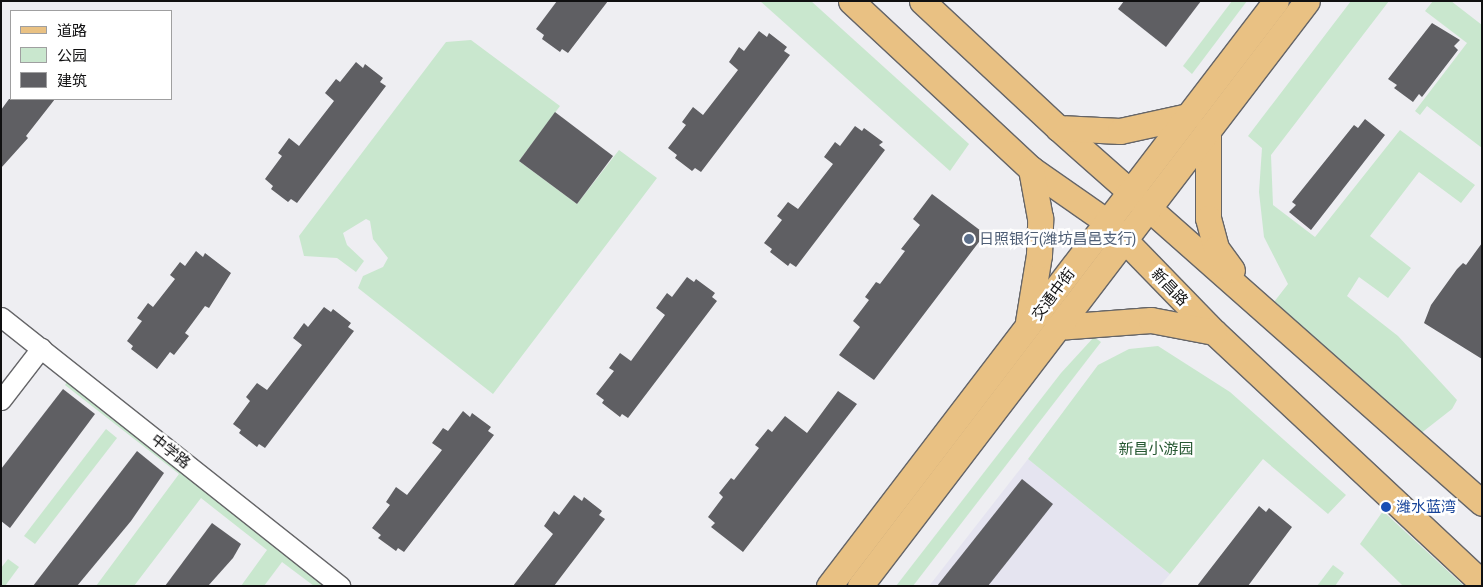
<!DOCTYPE html>
<html>
<head>
<meta charset="utf-8">
<style>
  body { margin:0 }
  #map { position:relative; width:1483px; height:587px; overflow:hidden; background:#eeeef2; font-family:"Asap Condensed","Noto Sans SC",sans-serif }
  div>[style] { position:absolute }
  .built>* { inset:0; background:#e5e4f0 }
  .green>* { inset:0; background:#c9e7ce }
  .building>* { inset:0; background:#5f5f63 }
  .roads { filter:drop-shadow(1px 0 #656568) drop-shadow(-1px 0 #656568) drop-shadow(0 1px #656568) drop-shadow(0 -1px #656568) }
  .minor>* { height:19px; margin:-9.5px; padding:0 9.5px; transform-origin:9.5px; border-radius:9.5px; background:#fff }
  .major>* { height:25px; margin:-12.5px; padding:0 12.5px; transform-origin:12.5px; border-radius:12.5px; background:#e9c183 }
  .dots>* { width:14px; height:14px; translate:-50% -50%; box-sizing:border-box; border:2px solid #fff; border-radius:50% }
  span { translate:-50% -50%; white-space:nowrap; text-align:center; line-height:1.15; -webkit-text-stroke:5px #fff; paint-order:stroke }
  .service-label { font-size:15px; color:#4e5e75 }
  .left { translate:0 -50%; text-align:left }
  .street-label { font-size:15px; color:#101011 }
  .park-label { font-size:15px; color:#265832 }
  .transit-label { font-size:15px; color:#164399 }
  .frame { position:absolute; inset:0; border:2px solid #101011; pointer-events:none }
  .legend { position:absolute; left:10px; top:10px; width:162px; height:90px; box-sizing:border-box; background:#fff; border:1px solid #9f9fa0; margin:0; padding:6px 9px; list-style:none; font-size:15px; color:#101011 }
  .legend li { display:flex; align-items:center; gap:10px; height:25px }
  .legend b { width:25px; border:1px solid #9f9fa0 }
</style>
</head>
<body>
<div id="map">
  <div class="built">
    <div style="clip-path:polygon(1028px 459px,1170px 574px,1160px 586px,929px 586px)"></div>
  </div>
  <div class="green">
    <div style="clip-path:polygon(760px 1px,811px 1px,969px 144px,950px 171px)"></div>
    <div style="clip-path:polygon(1232px 1px,1247px 1px,1192px 74px,1183px 66px)"></div>
    <div style="clip-path:polygon(1351px 1px,1389px 1px,1271px 155px,1273px 205px,1315px 237px,1400px 130px,1475px 185px,1461px 203px,1419px 172px,1370px 236px,1411px 268px,1388px 298px,1359px 277px,1347px 296px,1398px 336px,1457px 400px,1452px 409px,1420px 434px,1274px 302px,1288px 284px,1264px 237px,1259px 192px,1262px 148px,1248px 136px)"></div>
    <div style="clip-path:polygon(1433px 1px,1451px 1px,1482px 25px,1482px 148px,1427px 106px,1420px 115px,1415px 111px,1467px 43px,1425px 11px)"></div>
    <div style="clip-path:polygon(471px 40px,560px 106px,519px 161px,577px 204px,619px 150px,657px 178px,493px 394px,358px 288px,363px 276px,383px 267px,388px 258px,373px 239px,370px 221px,366px 219px,343px 233px,347px 245px,364px 261px,356px 272px,337px 258px,304px 256px,299px 236px,446px 42px)"></div>
    <div style="clip-path:polygon(1094px 337px,1101px 342px,913px 586px,896px 586px,1061px 373px)"></div>
    <div style="clip-path:polygon(1158px 346px,1230px 392px,1346px 495px,1328px 514px,1263px 459px,1170px 574px,1028px 459px,1098px 365px,1129px 349px)"></div>
    <div style="clip-path:polygon(67px 382px,326px 586px,314px 586px,282px 562px,264px 586px,241px 586px,267px 550px,201px 498px,134px 586px,96px 586px,179px 474px,65px 385px)"></div>
    <div style="clip-path:polygon(106px 429px,117px 438px,35px 544px,24px 536px)"></div>
    <div style="clip-path:polygon(1383px 511px,1464px 586px,1403px 586px,1360px 544px)"></div>
    <div style="clip-path:polygon(8px 559px,19px 567px,5px 586px,1px 586px,1px 568px)"></div>
    <div style="clip-path:polygon(1333px 565px,1344px 573px,1335px 586px,1317px 586px)"></div>
  </div>
  <div class="building">
    <div style="clip-path:polygon(557px 1px,608px 1px,568px 53px,562px 49px,560px 52px,542px 39px,544px 35px,536px 29px)"></div>
    <div style="clip-path:polygon(1124px 1px,1201px 1px,1166px 47px,1118px 9px)"></div>
    <div style="clip-path:polygon(1432px 23px,1460px 40px,1454px 46px,1458px 50px,1422px 97px,1419px 94px,1413px 102px,1394px 88px,1397px 85px,1388px 79px)"></div>
    <div style="clip-path:polygon(759px 31px,767px 37px,769px 33px,787px 47px,784px 51px,790px 55px,701px 172px,695px 168px,692px 171px,675px 158px,677px 155px,668px 148px,686px 125px,682px 122px,693px 107px,703px 115px,738px 70px,729px 62px,739px 47px,744px 51px)"></div>
    <div style="clip-path:polygon(356px 62px,363px 68px,365px 64px,383px 78px,380px 82px,386px 86px,297px 203px,291px 199px,288px 202px,271px 189px,273px 186px,265px 179px,282px 156px,278px 153px,289px 138px,299px 146px,334px 101px,325px 93px,336px 79px,340px 82px)"></div>
    <div style="clip-path:polygon(9px 99px,55px 99px,26px 136px,28px 138px,1px 168px,1px 110px)"></div>
    <div style="clip-path:polygon(555px 112px,613px 156px,577px 204px,519px 161px)"></div>
    <div style="clip-path:polygon(1365px 119px,1385px 135px,1311px 230px,1289px 212px,1296px 205px,1292px 202px,1354px 125px,1358px 128px)"></div>
    <div style="clip-path:polygon(855px 126px,862px 131px,864px 128px,883px 142px,879px 145px,885px 150px,796px 267px,790px 263px,788px 266px,770px 252px,772px 249px,764px 243px,782px 220px,777px 216px,788px 202px,798px 209px,833px 164px,824px 157px,835px 142px,840px 146px)"></div>
    <div style="clip-path:polygon(932px 194px,985px 234px,874px 380px,839px 355px,860px 327px,853px 321px,869px 300px,865px 297px,876px 282px,880px 284px,905px 251px,901px 249px,920px 225px,913px 219px)"></div>
    <div style="clip-path:polygon(1482px 243px,1482px 359px,1424px 323px,1431px 305px,1457px 269px,1463px 263px,1466px 265px)"></div>
    <div style="clip-path:polygon(196px 251px,203px 257px,205px 253px,231px 273px,209px 308px,205px 306px,185px 333px,189px 336px,174px 355px,170px 352px,157px 369px,131px 349px,133px 346px,127px 341px,142px 321px,137px 318px,148px 303px,153px 307px,175px 279px,170px 275px,180px 262px,185px 266px)"></div>
    <div style="clip-path:polygon(687px 277px,694px 282px,696px 279px,715px 293px,712px 297px,717px 301px,628px 418px,622px 414px,620px 417px,602px 403px,604px 400px,596px 394px,614px 371px,609px 368px,620px 353px,631px 361px,665px 315px,656px 308px,667px 293px,672px 297px)"></div>
    <div style="clip-path:polygon(324px 307px,331px 312px,333px 309px,351px 323px,348px 327px,354px 331px,265px 448px,259px 444px,257px 447px,239px 433px,241px 430px,233px 424px,250px 401px,246px 397px,257px 383px,267px 390px,302px 345px,293px 338px,304px 323px,308px 327px)"></div>
    <div style="clip-path:polygon(63px 389px,95px 414px,10px 528px,1px 521px,1px 469px)"></div>
    <div style="clip-path:polygon(838px 391px,857px 404px,743px 552px,711px 527px,715px 523px,708px 517px,723px 497px,719px 493px,731px 478px,734px 480px,759px 448px,755px 445px,768px 429px,772px 432px,785px 416px,807px 433px)"></div>
    <div style="clip-path:polygon(463px 411px,470px 417px,472px 413px,491px 427px,488px 431px,494px 435px,404px 552px,398px 548px,396px 551px,378px 538px,381px 535px,372px 528px,390px 505px,386px 502px,396px 487px,407px 495px,442px 450px,432px 443px,443px 428px,448px 431px)"></div>
    <div style="clip-path:polygon(137px 451px,164px 473px,131px 521px,77px 586px,33px 586px)"></div>
    <div style="clip-path:polygon(1022px 479px,1053px 504px,988px 586px,937px 586px)"></div>
    <div style="clip-path:polygon(574px 495px,582px 501px,584px 497px,602px 511px,599px 515px,605px 519px,554px 586px,513px 586px,553px 534px,544px 526px,554px 511px,559px 515px)"></div>
    <div style="clip-path:polygon(1259px 506px,1266px 512px,1269px 508px,1292px 527px,1248px 586px,1197px 586px)"></div>
    <div style="clip-path:polygon(212px 523px,241px 544px,233px 558px,208px 586px,165px 586px)"></div>
  </div>
  <div class="roads">
    <div class="minor">
      <div style="left:1px;top:317px;width:433px;rotate:38.4deg"></div>
      <div style="left:1px;top:400px;width:66px;rotate:-52.4deg"></div>
    </div>
    <div class="major">
      <div style="left:851px;top:1px;width:246px;rotate:43deg"></div>
      <div style="left:1031px;top:169px;width:93px;rotate:34.9deg"></div>
      <div style="left:1107px;top:222px;width:153px;rotate:45.8deg"></div>
      <div style="left:1214px;top:332px;width:367px;rotate:43.1deg"></div>
      <div style="left:922px;top:1px;width:186px;rotate:43deg"></div>
      <div style="left:1058px;top:128px;width:566px;rotate:41.49deg"></div>
      <div style="left:1058px;top:128px;width:62px;rotate:2.8deg"></div>
      <div style="left:1120px;top:131px;width:70px;rotate:-12.4deg"></div>
      <div style="left:1208px;top:130px;width:88px;rotate:90deg"></div>
      <div style="left:1208px;top:218px;width:31px;rotate:75deg"></div>
      <div style="left:1216px;top:248px;width:27px;rotate:54deg"></div>
      <div style="left:1028px;top:322px;width:68px;rotate:-80.7deg"></div>
      <div style="left:1039px;top:255px;width:37px;rotate:-88deg"></div>
      <div style="left:1040px;top:218px;width:50px;rotate:-100.4deg"></div>
      <div style="left:1057px;top:327px;width:94px;rotate:-4.3deg"></div>
      <div style="left:1151px;top:320px;width:64px;rotate:10.8deg"></div>
      <div style="left:829px;top:586px;width:736px;rotate:-52.62deg"></div>
      <div style="left:860px;top:586px;width:736px;rotate:-52.62deg"></div>
    </div>
  </div>
  <div class="dots">
    <div style="left:969px;top:239px;background:#5c6f8a"></div>
    <div style="left:1386px;top:507px;background:#1a4fb4"></div>
  </div>
  <div class="service-label">
    <span class="left" style="left:979px;top:239px">日照银行(潍坊昌邑支行)</span>
  </div>
  <div class="street-label">
    <span style="left:1170px;top:287px;rotate:46deg">新昌路</span>
    <span style="left:1053px;top:294px;rotate:-53deg">交通中街</span>
    <span style="left:171px;top:451px;rotate:38deg">中学路</span>
  </div>
  <div class="park-label">
    <span style="left:1156px;top:449px">新昌小游园</span>
  </div>
  <div class="transit-label">
    <span class="left" style="left:1396px;top:507px">潍水蓝湾</span>
  </div>
  <div class="frame"></div>
  <ul class="legend">
  <li><b style="height:6px;background:#e9c183"></b>道路</li>
  <li><b style="height:14px;background:#c9e7ce"></b>公园</li>
  <li><b style="height:14px;background:#5f5f63"></b>建筑</li>
  </ul>
</div>
</body>
</html>
